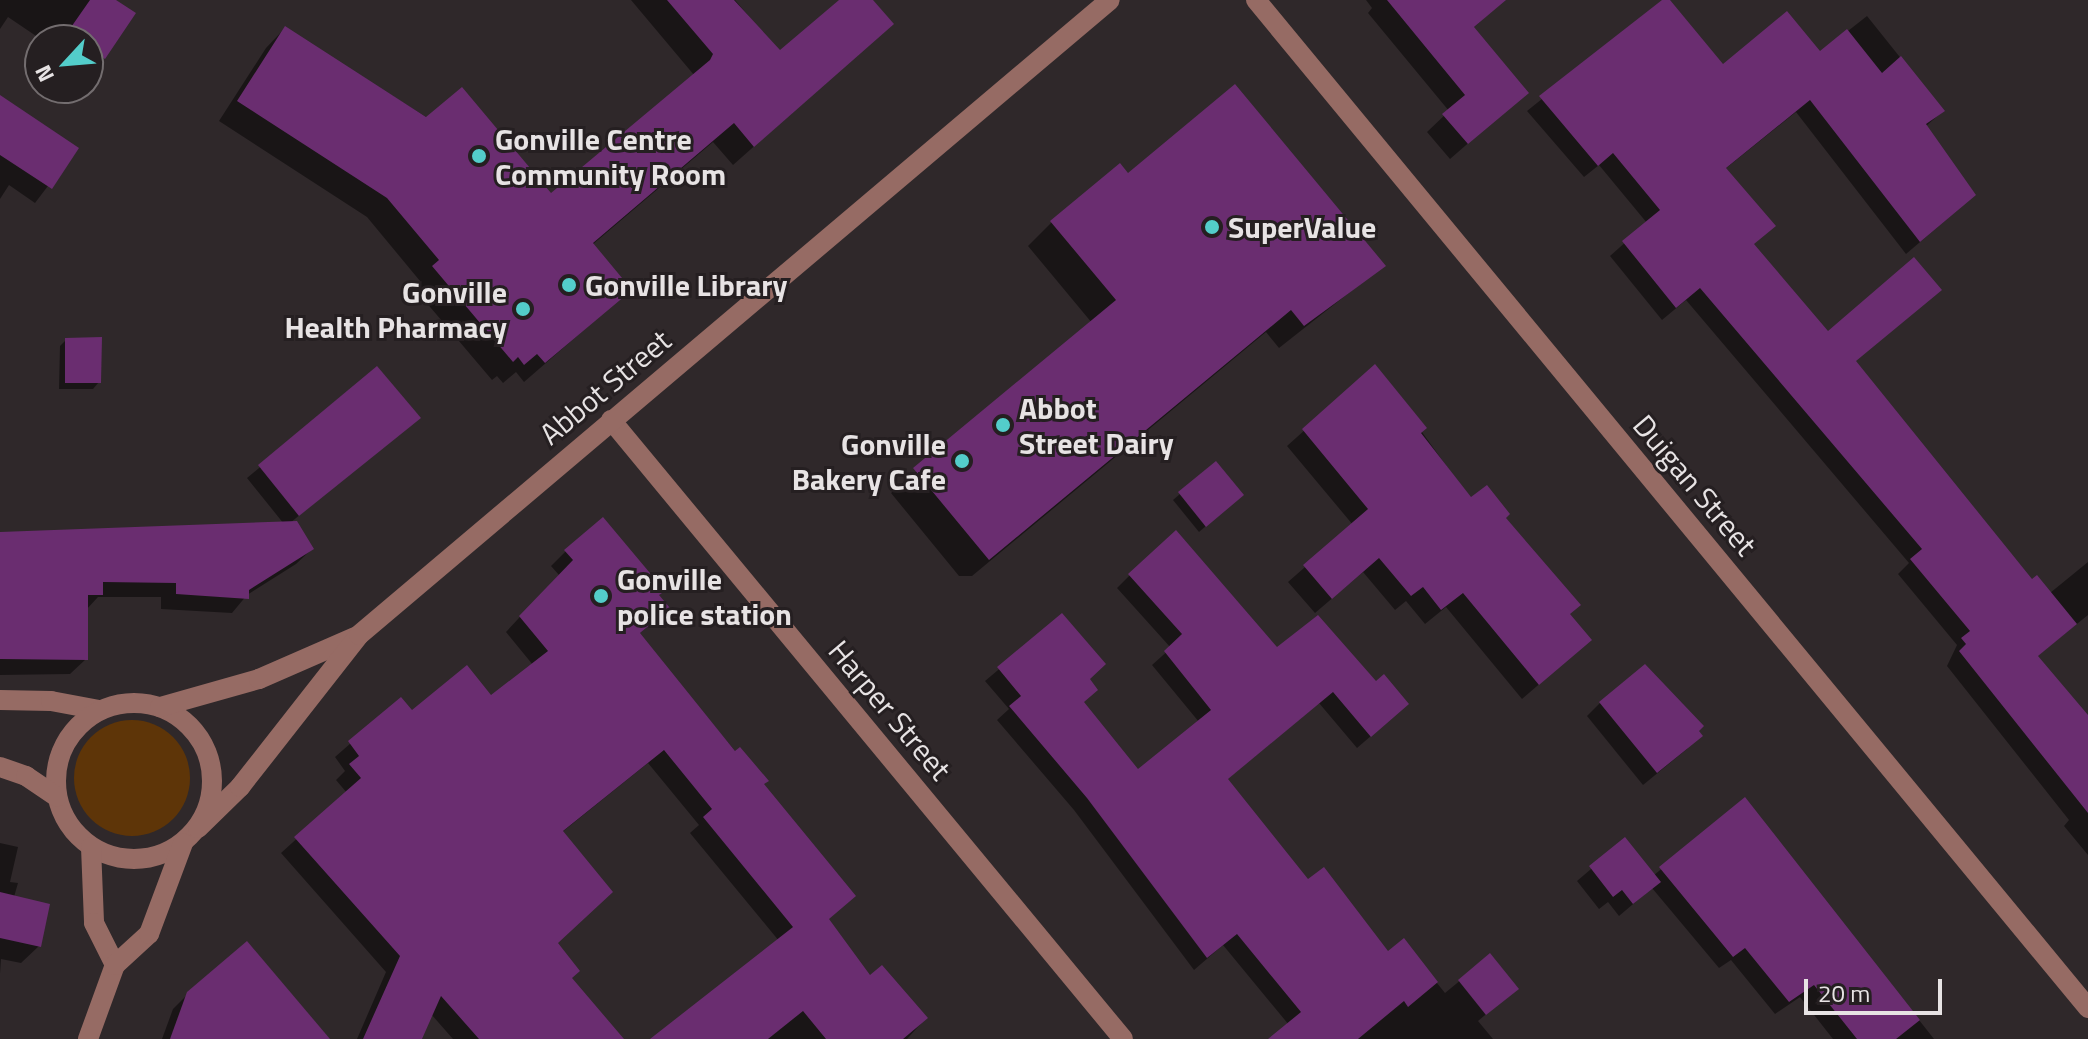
<!DOCTYPE html>
<html>
<head>
<meta charset="utf-8">
<style>
  body { margin:0 }
  #map { position:relative; width:2088px; height:1039px; overflow:hidden; background:#2f282a; font-family:"Titillium Web",sans-serif }
  div>[style] { position:absolute }
  .green>* { inset:0; background:#5e3508 }
  .round { border-radius:50% }
  .shadow>* { inset:0; background:#0007 }
  .building>* { inset:0; background:#6a2d70 }
  .minor>* { height:20px; margin:-10px; padding:0 10px; transform-origin:10px; border-radius:10px; background:#966b64 }
  .minor>.ring { margin:-10px; padding:0; box-sizing:content-box; background:none; border:20px solid #966b64; border-radius:50% }
  .dots>* { width:22px; height:22px; translate:-50% -50%; box-sizing:border-box; border:4px solid #251f21; border-radius:50% }
  span { translate:-50% -50%; white-space:nowrap; text-align:center; line-height:1.15; -webkit-text-stroke:6px #251f21; paint-order:stroke }
  .poi-label { font-size:30px; color:#e7e3e4; font-weight:700 }
  .left { translate:0 -50%; text-align:left }
  .right { translate:-100% -50%; text-align:right }
  .street-label { font-size:30px; color:#e7e3e4 }
  .north { position:absolute; left:24px; top:24px; width:80px; height:80px; box-sizing:border-box; background:#251f21; border:2px solid #736d6f; border-radius:50%; rotate:244deg; font-size:22px; font-weight:700; line-height:32px; text-align:center; color:#e7e3e4 }
  .north::after { content:''; display:block; margin:auto; width:28px; height:36px; background:#53cdca; clip-path:polygon(50% 0,100% 100%,50% 72%,0 100%) }
  .scale { position:absolute; left:1804px; top:979px; width:138px; height:36px; box-sizing:border-box; border:4px solid #e7e3e4; border-top:0; padding-left:10px; font-size:24px; line-height:28px; white-space:nowrap; color:#e7e3e4; -webkit-text-stroke:6px #251f21; paint-order:stroke }
</style>
</head>
<body>
<div id="map">
  <div class="green">
    <div class="round" style="left:74px;top:720px;width:116px;height:116px"></div>
  </div>
  <div class="shadow">
    <div style="clip-path:polygon(0 0,113px 0,104px 57px,89px 72px,88px 40px,42px 40px,8px 17px,0 29px)"></div>
    <div style="clip-path:polygon(631px 0,735px 0,780px 53px,861px 0,871px 0,871px 43px,733px 165px,713px 142px,592px 245px,630px 290px,524px 382px,516px 372px,503px 383px,497px 376px,492px 380px,414px 288px,420px 281px,367px 217px,219px 121px,266px 48px,285px 28px,551px 196px,694px 75px)"></div>
    <div style="clip-path:polygon(1366px 0,1504px 0,1472px 29px,1526px 93px,1450px 159px,1427px 132px,1449px 111px,1368px 13px,1372px 8px)"></div>
    <div style="clip-path:polygon(1665px 0,1723px 67px,1820px 53px,1867px 16px,1943px 111px,1925px 127px,1960px 208px,1906px 254px,1796px 112px,1725px 169px,1753px 245px,2032px 582px,2050px 593px,2088px 562px,2088px 615px,2036px 657px,2088px 720px,2088px 855px,2064px 826px,2069px 820px,1947px 666px,1957px 645px,1898px 574px,1909px 563px,1686px 300px,1662px 320px,1610px 256px,1647px 223px,1599px 165px,1584px 177px,1527px 111px)"></div>
    <div style="clip-path:polygon(0 98px,76px 149px,35px 203px,9px 185px,0 199px)"></div>
    <div style="clip-path:polygon(1052px 222px,1383px 266px,1279px 348px,1266px 332px,972px 576px,959px 576px,891px 493px,1092px 323px,1028px 246px)"></div>
    <div style="clip-path:polygon(66px 340px,99px 382px,93px 389px,59px 389px,60px 346px)"></div>
    <div style="clip-path:polygon(1375px 367px,1471px 500px,1503px 518px,1568px 614px,1573px 655px,1522px 699px,1446px 607px,1425px 624px,1406px 601px,1395px 610px,1363px 572px,1315px 613px,1288px 582px,1353px 525px,1287px 446px)"></div>
    <div style="clip-path:polygon(377px 369px,418px 418px,290px 523px,312px 549px,296px 564px,247px 595px,232px 613px,161px 609px,161px 597px,98px 597px,86px 610px,86px 659px,70px 674px,0 675px,0 533px,284px 524px,247px 478px)"></div>
    <div style="clip-path:polygon(1180px 494px,1235px 501px,1199px 532px,1173px 500px)"></div>
    <div style="clip-path:polygon(566px 551px,657px 596px,668px 608px,639px 634px,854px 896px,827px 920px,869px 977px,926px 1018px,907px 1039px,654px 1039px,779px 941px,690px 833px,699px 825px,648px 763px,561px 833px,556px 944px,570px 978px,621px 1039px,453px 1039px,431px 1014px,420px 1039px,357px 1039px,386px 972px,281px 853px,347px 793px,336px 780px,345px 771px,335px 757px,400px 700px,412px 713px,491px 698px,533px 665px,506px 632px,559px 575px,551px 566px)"></div>
    <div style="clip-path:polygon(1130px 575px,1277px 649px,1393px 717px,1357px 748px,1319px 703px,1226px 780px,1308px 882px,1387px 954px,1403px 941px,1445px 993px,1490px 956px,1516px 989px,1478px 1021px,1493px 1039px,1273px 1039px,1289px 1025px,1223px 945px,1194px 970px,1074px 810px,997px 720px,1009px 709px,985px 681px,1062px 616px,1082px 703px,1138px 772px,1199px 722px,1152px 665px,1171px 648px,1117px 588px)"></div>
    <div style="clip-path:polygon(1681px 702px,1701px 726px,1687px 749px,1643px 785px,1587px 716px,1600px 703px)"></div>
    <div style="clip-path:polygon(1745px 799px,1934px 1039px,1833px 1039px,1800px 997px,1775px 1014px,1731px 960px,1719px 968px,1652px 888px,1619px 916px,1608px 902px,1599px 909px,1577px 881px,1625px 840px,1653px 876px)"></div>
    <div style="clip-path:polygon(0 843px,18px 847px,10px 882px,18px 883px,14px 897px,39px 946px,21px 963px,1px 959px,0 974px)"></div>
    <div style="clip-path:polygon(188px 994px,327px 1039px,162px 1039px,173px 1009px)"></div>
  </div>
  <div class="building">
    <div style="clip-path:polygon(90px 0,116px 0,136px 13px,105px 59px,88px 47px,88px 40px,67px 33px)"></div>
    <div style="clip-path:polygon(667px 0,734px 0,780px 50px,839px 0,873px 0,894px 24px,754px 147px,734px 123px,593px 243px,632px 290px,545px 363px,537px 354px,524px 365px,518px 357px,513px 362px,432px 266px,439px 260px,387px 198px,237px 101px,285px 26px,426px 117px,462px 87px,551px 193px,710px 60px,713px 54px)"></div>
    <div style="clip-path:polygon(1387px 0,1506px 0,1474px 27px,1529px 93px,1468px 144px,1442px 114px,1465px 95px)"></div>
    <div style="clip-path:polygon(1662px 0,1670px 0,1723px 64px,1787px 11px,1820px 51px,1847px 29px,1882px 73px,1901px 56px,1945px 111px,1926px 124px,1976px 195px,1920px 242px,1810px 100px,1726px 168px,1776px 226px,1754px 244px,1828px 331px,1914px 257px,1942px 290px,1856px 361px,2032px 579px,2037px 575px,2077px 624px,2038px 656px,2088px 715px,2088px 813px,1959px 651px,1966px 644px,1961px 638px,1970px 631px,1910px 559px,1922px 549px,1700px 288px,1676px 308px,1622px 241px,1660px 210px,1613px 153px,1598px 166px,1539px 96px)"></div>
    <div style="clip-path:polygon(1235px 84px,1386px 266px,1304px 326px,1291px 310px,989px 560px,913px 468px,1116px 300px,1050px 221px,1120px 163px,1128px 173px)"></div>
    <div style="clip-path:polygon(0 95px,79px 148px,52px 189px,0 155px)"></div>
    <div style="clip-path:polygon(102px 337px,101px 383px,65px 383px,65px 338px)"></div>
    <div style="clip-path:polygon(1375px 364px,1427px 428px,1421px 433px,1471px 497px,1487px 485px,1510px 514px,1506px 518px,1581px 605px,1570px 614px,1592px 640px,1539px 685px,1463px 593px,1441px 610px,1423px 587px,1411px 596px,1379px 558px,1332px 599px,1303px 565px,1368px 509px,1302px 429px)"></div>
    <div style="clip-path:polygon(377px 366px,421px 418px,299px 516px,258px 465px)"></div>
    <div style="clip-path:polygon(1216px 461px,1244px 495px,1206px 527px,1178px 492px)"></div>
    <div style="clip-path:polygon(603px 517px,665px 591px,659px 595px,670px 608px,640px 633px,735px 751px,740px 747px,769px 781px,764px 784px,856px 896px,829px 919px,870px 975px,882px 965px,928px 1018px,903px 1039px,826px 1039px,803px 1011px,768px 1039px,650px 1039px,793px 927px,703px 817px,712px 809px,664px 750px,563px 831px,613px 892px,558px 943px,580px 971px,572px 978px,624px 1039px,479px 1039px,441px 996px,422px 1039px,363px 1039px,400px 956px,294px 837px,361px 778px,349px 764px,359px 756px,348px 741px,401px 697px,412px 710px,467px 665px,491px 695px,548px 651px,519px 616px,573px 560px,564px 550px)"></div>
    <div style="clip-path:polygon(297px 521px,314px 549px,249px 590px,249px 599px,176px 594px,176px 583px,103px 582px,103px 595px,88px 595px,88px 660px,0 659px,0 532px)"></div>
    <div style="clip-path:polygon(1176px 530px,1277px 647px,1318px 615px,1376px 681px,1384px 674px,1409px 704px,1371px 737px,1333px 692px,1228px 779px,1308px 879px,1324px 867px,1388px 951px,1404px 938px,1438px 982px,1408px 1007px,1404px 1001px,1358px 1039px,1268px 1039px,1301px 1012px,1237px 934px,1207px 958px,1087px 798px,1009px 706px,1021px 696px,997px 667px,1062px 613px,1106px 664px,1090px 679px,1098px 690px,1084px 702px,1138px 769px,1211px 710px,1164px 651px,1182px 634px,1128px 574px)"></div>
    <div style="clip-path:polygon(1645px 664px,1704px 726px,1699px 731px,1703px 736px,1657px 773px,1599px 702px)"></div>
    <div style="clip-path:polygon(1745px 797px,1920px 1020px,1896px 1039px,1857px 1039px,1814px 985px,1789px 1002px,1745px 948px,1733px 957px,1659px 867px)"></div>
    <div style="clip-path:polygon(1625px 837px,1661px 882px,1633px 904px,1622px 890px,1613px 897px,1589px 866px)"></div>
    <div style="clip-path:polygon(0 892px,50px 904px,41px 947px,0 938px)"></div>
    <div style="clip-path:polygon(247px 941px,330px 1039px,170px 1039px,187px 992px)"></div>
    <div style="clip-path:polygon(1490px 953px,1519px 989px,1486px 1015px,1458px 980px)"></div>
  </div>
  <div class="minor">
    <div style="left:1256px;top:0;width:1307px;rotate:50.46deg"></div>
    <div style="left:611px;top:420px;width:803px;rotate:50.4deg"></div>
    <div style="left:0;top:700px;width:51px;rotate:1.1deg"></div>
    <div style="left:51px;top:701px;width:49px;rotate:10.6deg"></div>
    <div class="ring" style="left:56px;top:703px;width:136px;height:136px"></div>
    <div style="left:160px;top:707px;width:103px;rotate:-15.8deg"></div>
    <div style="left:259px;top:679px;width:105px;rotate:-23.6deg"></div>
    <div style="left:0;top:767px;width:28px;rotate:19deg"></div>
    <div style="left:26px;top:776px;width:37px;rotate:34deg"></div>
    <div style="left:198px;top:828px;width:59px;rotate:-44.3deg"></div>
    <div style="left:240px;top:787px;width:193px;rotate:-51.9deg"></div>
    <div style="left:359px;top:635px;width:983px;rotate:-40.22deg"></div>
    <div style="left:91px;top:847px;width:76px;rotate:87.7deg"></div>
    <div style="left:94px;top:923px;width:47px;rotate:63.4deg"></div>
    <div style="left:88px;top:1039px;width:79px;rotate:-70deg"></div>
    <div style="left:115px;top:965px;width:46px;rotate:-42.4deg"></div>
    <div style="left:149px;top:934px;width:97px;rotate:-69.5deg"></div>
  </div>
  <div class="dots">
    <div style="left:479px;top:156px;background:#53cdca"></div>
    <div style="left:1212px;top:227px;background:#53cdca"></div>
    <div style="left:569px;top:285px;background:#53cdca"></div>
    <div style="left:523px;top:309px;background:#53cdca"></div>
    <div style="left:1003px;top:425px;background:#53cdca"></div>
    <div style="left:962px;top:461px;background:#53cdca"></div>
    <div style="left:601px;top:596px;background:#53cdca"></div>
  </div>
  <div class="poi-label">
    <span class="left" style="left:495px;top:156px">Gonville Centre<br>Community Room</span>
    <span class="left" style="left:1228px;top:227px">SuperValue</span>
    <span class="left" style="left:585px;top:285px">Gonville Library</span>
    <span class="right" style="left:507px;top:309px">Gonville<br>Health Pharmacy</span>
    <span class="left" style="left:1019px;top:425px">Abbot<br>Street Dairy</span>
    <span class="right" style="left:946px;top:461px">Gonville<br>Bakery Cafe</span>
    <span class="left" style="left:617px;top:596px">Gonville<br>police station</span>
  </div>
  <div class="street-label">
    <span style="left:605px;top:387px;rotate:-40deg">Abbot Street</span>
    <span style="left:1695px;top:485px;rotate:50deg">Duigan Street</span>
    <span style="left:890px;top:710px;rotate:50deg">Harper Street</span>
  </div>
  <div class="north">N</div>
  <div class="scale">20 m</div>
</div>
</body>
</html>
